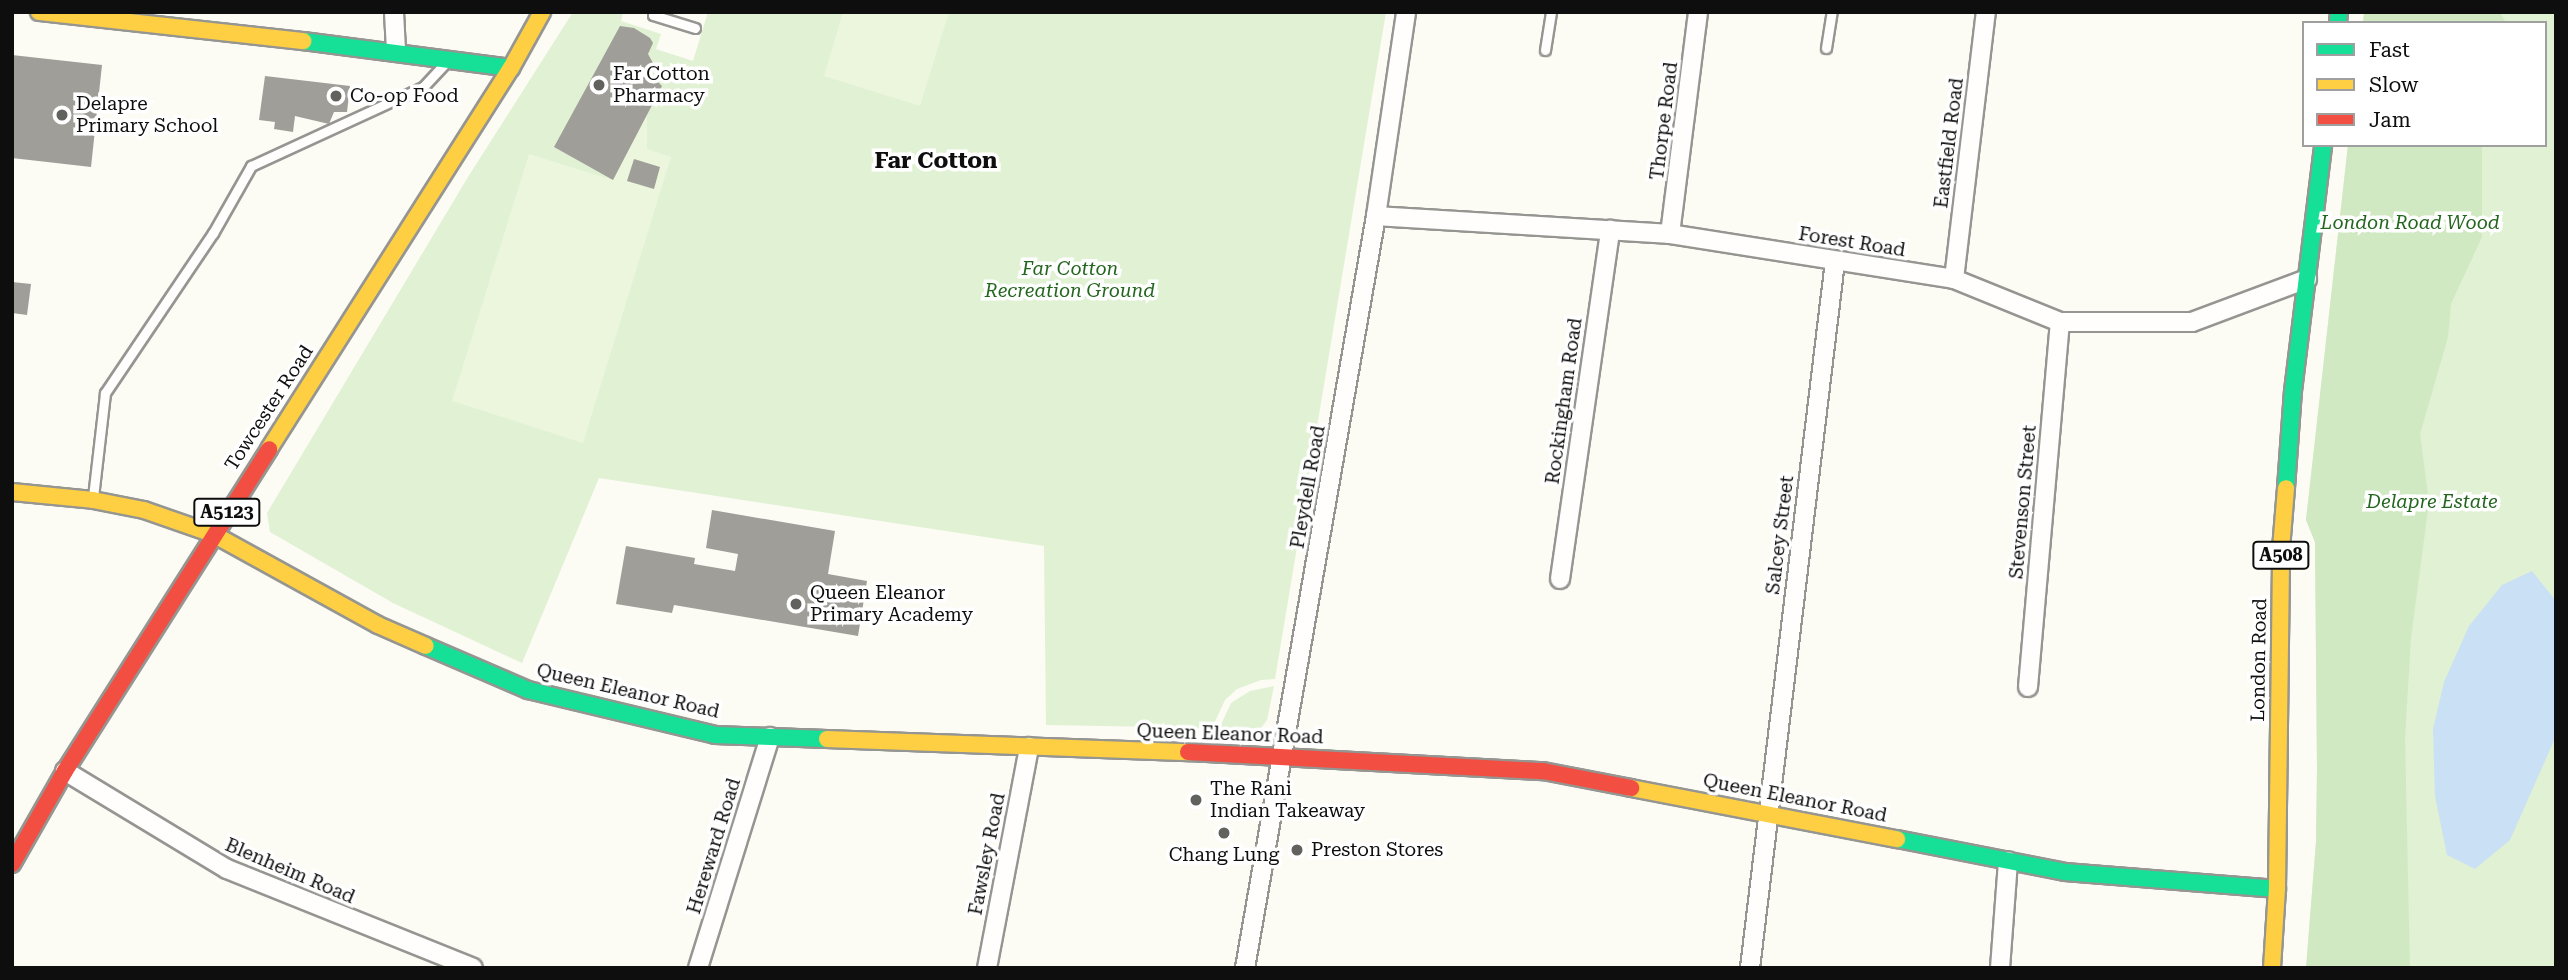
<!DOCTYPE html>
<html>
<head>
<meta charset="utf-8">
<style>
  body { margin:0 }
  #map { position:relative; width:2568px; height:980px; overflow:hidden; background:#fcfbf4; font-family:"Roboto Serif",serif }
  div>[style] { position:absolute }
  .green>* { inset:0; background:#e1f1d4 }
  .forest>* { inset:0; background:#d1e9c2 }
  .pitch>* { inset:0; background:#ecf6dd }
  .water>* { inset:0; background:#cae0f5 }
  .building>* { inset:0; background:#9f9e99 }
  .roads { filter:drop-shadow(2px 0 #959592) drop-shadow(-2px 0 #959592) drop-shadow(0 2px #959592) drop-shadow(0 -2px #959592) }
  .lane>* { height:9px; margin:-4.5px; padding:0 4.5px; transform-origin:4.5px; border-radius:4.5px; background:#fffefd }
  .street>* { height:18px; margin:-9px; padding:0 9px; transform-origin:9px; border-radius:9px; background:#fffefd }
  .fast>* { height:16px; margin:-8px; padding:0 8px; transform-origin:8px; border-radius:8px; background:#16e098 }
  .slow>* { height:16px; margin:-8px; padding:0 8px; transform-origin:8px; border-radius:8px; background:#ffcf43 }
  .jam>* { height:16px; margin:-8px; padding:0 8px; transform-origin:8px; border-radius:8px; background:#f24e42 }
  .dots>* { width:19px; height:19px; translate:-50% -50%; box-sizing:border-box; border:4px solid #fff; border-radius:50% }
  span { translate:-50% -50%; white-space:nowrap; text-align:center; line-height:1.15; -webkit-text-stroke:7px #fff; paint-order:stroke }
  .shield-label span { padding:2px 5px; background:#fff; border:2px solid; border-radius:5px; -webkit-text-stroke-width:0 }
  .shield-label { font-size:18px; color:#0e0e0e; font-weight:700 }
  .poi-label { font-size:19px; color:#0e0e0e }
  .left { translate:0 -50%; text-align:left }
  .street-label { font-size:19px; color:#0e0e0e }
  .park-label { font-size:19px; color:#23661e; font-style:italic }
  .quarter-label { font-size:23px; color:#0e0e0e; font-weight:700 }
  .frame { position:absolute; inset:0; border:14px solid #0e0e0e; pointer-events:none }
  .legend { position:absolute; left:2302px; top:21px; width:245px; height:126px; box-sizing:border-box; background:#fff; border:2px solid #9f9f9f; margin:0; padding:9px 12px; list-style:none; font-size:21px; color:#0e0e0e }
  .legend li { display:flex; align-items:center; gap:14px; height:35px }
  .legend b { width:35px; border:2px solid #9f9f9f }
</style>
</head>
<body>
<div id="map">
  <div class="green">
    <div style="clip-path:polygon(573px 12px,623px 12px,621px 21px,661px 34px,656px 49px,693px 61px,708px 12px,1386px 12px,1275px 679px,1261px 680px,1237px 689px,1225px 700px,1212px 728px,1046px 725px,1044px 546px,599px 478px,522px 663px,393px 603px,270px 532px,267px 513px,468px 177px)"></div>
    <div style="clip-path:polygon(2364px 12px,2556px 12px,2556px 968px,2306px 968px,2316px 842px,2317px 769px,2315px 542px,2306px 520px,2348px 145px,2545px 145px,2545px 23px,2363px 23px)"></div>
    <div style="clip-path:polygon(1274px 686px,1267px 720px,1261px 728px,1219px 729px,1231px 703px,1250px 691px)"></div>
  </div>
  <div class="forest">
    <div style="clip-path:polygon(2364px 12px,2500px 12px,2506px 23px,2363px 23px)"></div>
    <div style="clip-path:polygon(2348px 145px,2482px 145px,2482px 237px,2451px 304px,2448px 337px,2420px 434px,2429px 502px,2411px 638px,2405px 738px,2410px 968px,2306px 968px,2316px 842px,2317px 769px,2315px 542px,2306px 520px)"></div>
  </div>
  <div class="pitch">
    <div style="clip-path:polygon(843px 12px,949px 12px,920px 106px,824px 76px)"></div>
    <div style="clip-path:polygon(647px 115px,647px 149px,671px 157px,583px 443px,452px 401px,529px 154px,613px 180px)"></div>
  </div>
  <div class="water">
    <div style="clip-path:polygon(2532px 571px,2556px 601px,2556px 736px,2510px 840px,2475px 869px,2447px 855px,2435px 796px,2433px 729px,2444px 682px,2469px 626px,2502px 585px)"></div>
  </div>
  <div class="building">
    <div style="clip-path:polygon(620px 26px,634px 28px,650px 38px,653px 43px,648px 54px,653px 63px,650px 74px,662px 86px,613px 180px,554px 147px)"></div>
    <div style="clip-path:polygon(12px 55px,102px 65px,91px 167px,12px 158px)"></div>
    <div style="clip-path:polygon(265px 76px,350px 86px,347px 112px,334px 112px,329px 124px,295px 116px,293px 132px,274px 129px,275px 122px,259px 120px)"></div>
    <div style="clip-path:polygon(634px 159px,660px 167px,654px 189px,627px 181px)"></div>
    <div style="clip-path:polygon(12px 282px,31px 284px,27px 315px,12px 313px)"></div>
    <div style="clip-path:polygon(712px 510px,835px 531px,828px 574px,867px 581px,858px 636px,674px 605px,672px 613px,616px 604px,626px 546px,695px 558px,694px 564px,735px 571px,738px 554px,706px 548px)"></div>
  </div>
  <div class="roads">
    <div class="lane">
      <div style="left:654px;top:12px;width:3px;rotate:108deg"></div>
      <div style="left:653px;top:15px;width:44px;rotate:17.2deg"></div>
      <div style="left:1826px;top:48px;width:36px;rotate:-81deg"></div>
      <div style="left:1545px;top:50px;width:38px;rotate:-81deg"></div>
      <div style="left:93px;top:497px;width:105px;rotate:-83.4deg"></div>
      <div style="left:105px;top:393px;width:193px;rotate:-56deg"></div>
      <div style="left:213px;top:233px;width:77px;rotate:-60.4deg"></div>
      <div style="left:251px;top:166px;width:189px;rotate:-24.7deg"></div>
      <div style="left:423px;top:87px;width:34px;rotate:-47deg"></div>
    </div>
    <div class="street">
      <div style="left:394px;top:12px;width:39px;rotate:87deg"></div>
      <div style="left:1376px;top:216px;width:295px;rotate:3.5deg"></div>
      <div style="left:1670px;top:234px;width:288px;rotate:9deg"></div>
      <div style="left:1954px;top:279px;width:114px;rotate:22.1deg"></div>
      <div style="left:2060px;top:322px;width:132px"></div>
      <div style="left:2192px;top:322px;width:123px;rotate:-20.5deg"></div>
      <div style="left:1670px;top:234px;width:224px;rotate:-82.8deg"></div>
      <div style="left:1954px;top:279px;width:269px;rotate:-83.2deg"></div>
      <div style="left:1560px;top:579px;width:353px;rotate:-81.8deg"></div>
      <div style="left:2028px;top:687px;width:366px;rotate:-85deg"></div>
      <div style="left:65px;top:771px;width:189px;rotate:31.2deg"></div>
      <div style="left:227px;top:869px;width:265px;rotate:21.9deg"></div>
      <div style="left:698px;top:968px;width:242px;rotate:-72.7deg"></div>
      <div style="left:987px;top:968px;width:225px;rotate:-79.2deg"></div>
      <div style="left:1245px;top:968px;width:763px;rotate:-80.12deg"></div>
      <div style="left:1376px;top:216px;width:206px;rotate:-81.6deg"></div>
      <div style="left:1750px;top:968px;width:712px;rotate:-83.14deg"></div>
      <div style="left:2000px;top:968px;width:107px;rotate:-85.7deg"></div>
    </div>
    <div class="fast">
      <div style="left:2338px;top:23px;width:11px;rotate:-85deg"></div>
      <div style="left:303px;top:41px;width:210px;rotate:7.4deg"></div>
      <div style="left:2286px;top:488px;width:97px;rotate:-85.9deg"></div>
      <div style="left:2293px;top:391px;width:248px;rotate:-83deg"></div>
      <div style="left:426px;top:646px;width:111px;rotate:23.3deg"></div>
      <div style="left:528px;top:690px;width:192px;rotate:13.5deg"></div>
      <div style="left:715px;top:735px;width:112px;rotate:2deg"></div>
      <div style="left:1897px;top:839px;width:171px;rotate:11.1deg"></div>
      <div style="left:2065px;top:872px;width:213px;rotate:4.6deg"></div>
    </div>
    <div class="slow">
      <div style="left:39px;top:12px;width:266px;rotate:6.3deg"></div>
      <div style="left:269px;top:449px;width:451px;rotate:-57.6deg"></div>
      <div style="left:511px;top:68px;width:64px;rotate:-61deg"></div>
      <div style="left:12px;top:492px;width:81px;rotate:5.6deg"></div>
      <div style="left:93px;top:500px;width:52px;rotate:11.1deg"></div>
      <div style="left:144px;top:510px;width:73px;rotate:19.2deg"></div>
      <div style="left:213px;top:534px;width:188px;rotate:28.9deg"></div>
      <div style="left:378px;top:625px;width:52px;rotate:23.6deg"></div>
      <div style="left:827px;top:739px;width:361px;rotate:2.1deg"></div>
      <div style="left:1631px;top:788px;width:271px;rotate:10.9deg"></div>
      <div style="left:2272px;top:968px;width:79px;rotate:-86.4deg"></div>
      <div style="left:2277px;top:889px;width:340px;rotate:-89.3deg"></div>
      <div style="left:2281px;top:549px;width:61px;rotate:-85.3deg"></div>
    </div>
    <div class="jam">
      <div style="left:1188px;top:752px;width:356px;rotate:3.1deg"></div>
      <div style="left:1543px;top:771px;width:90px;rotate:10.9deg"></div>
      <div style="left:12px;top:864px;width:107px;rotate:-60.3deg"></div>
      <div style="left:65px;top:771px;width:381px;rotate:-57.6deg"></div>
    </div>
  </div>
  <div class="dots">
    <div style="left:599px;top:85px;background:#61615e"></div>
    <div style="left:336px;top:96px;background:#61615e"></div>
    <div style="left:62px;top:115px;background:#61615e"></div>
    <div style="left:796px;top:604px;background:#61615e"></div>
    <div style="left:1196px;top:800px;background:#61615e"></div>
    <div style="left:1224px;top:833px;background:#61615e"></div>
    <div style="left:1297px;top:850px;background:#61615e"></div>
  </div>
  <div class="shield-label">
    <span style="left:227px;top:512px">A5123</span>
    <span style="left:2281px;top:555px">A508</span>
  </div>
  <div class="poi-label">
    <span class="left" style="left:613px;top:85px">Far Cotton<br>Pharmacy</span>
    <span class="left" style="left:350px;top:96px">Co-op Food</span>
    <span class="left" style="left:76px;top:115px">Delapre<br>Primary School</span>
    <span class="left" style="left:810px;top:604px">Queen Eleanor<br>Primary Academy</span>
    <span class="left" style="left:1210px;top:800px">The Rani<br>Indian Takeaway</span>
    <span class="left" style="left:1311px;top:850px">Preston Stores</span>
    <span style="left:1224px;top:855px">Chang Lung</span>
  </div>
  <div class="street-label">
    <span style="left:1664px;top:121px;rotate:-83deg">Thorpe Road</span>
    <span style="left:1949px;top:143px;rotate:-83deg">Eastfield Road</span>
    <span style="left:1852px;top:242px;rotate:9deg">Forest Road</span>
    <span style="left:1564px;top:401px;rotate:-82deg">Rockingham Road</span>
    <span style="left:269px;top:408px;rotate:-57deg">Towcester Road</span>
    <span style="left:1308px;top:487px;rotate:-80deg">Pleydell Road</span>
    <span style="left:2023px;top:502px;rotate:-85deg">Stevenson Street</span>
    <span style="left:1780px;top:535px;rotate:-83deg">Salcey Street</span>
    <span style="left:2259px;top:660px;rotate:-89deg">London Road</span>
    <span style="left:628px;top:691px;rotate:13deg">Queen Eleanor Road</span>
    <span style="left:1230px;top:734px;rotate:2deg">Queen Eleanor Road</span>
    <span style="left:1795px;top:798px;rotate:11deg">Queen Eleanor Road</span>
    <span style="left:714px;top:846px;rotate:-73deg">Hereward Road</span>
    <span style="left:987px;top:854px;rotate:-79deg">Fawsley Road</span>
    <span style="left:290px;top:871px;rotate:23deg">Blenheim Road</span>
  </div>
  <div class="park-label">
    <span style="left:2410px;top:223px">London Road Wood</span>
    <span style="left:1070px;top:280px">Far Cotton<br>Recreation Ground</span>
    <span style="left:2432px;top:502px">Delapre Estate</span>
  </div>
  <div class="quarter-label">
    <span style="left:936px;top:161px">Far Cotton</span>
  </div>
  <div class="frame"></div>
  <ul class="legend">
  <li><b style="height:9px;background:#16e098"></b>Fast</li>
  <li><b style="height:9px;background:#ffcf43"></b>Slow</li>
  <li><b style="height:9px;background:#f24e42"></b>Jam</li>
  </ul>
</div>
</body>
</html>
